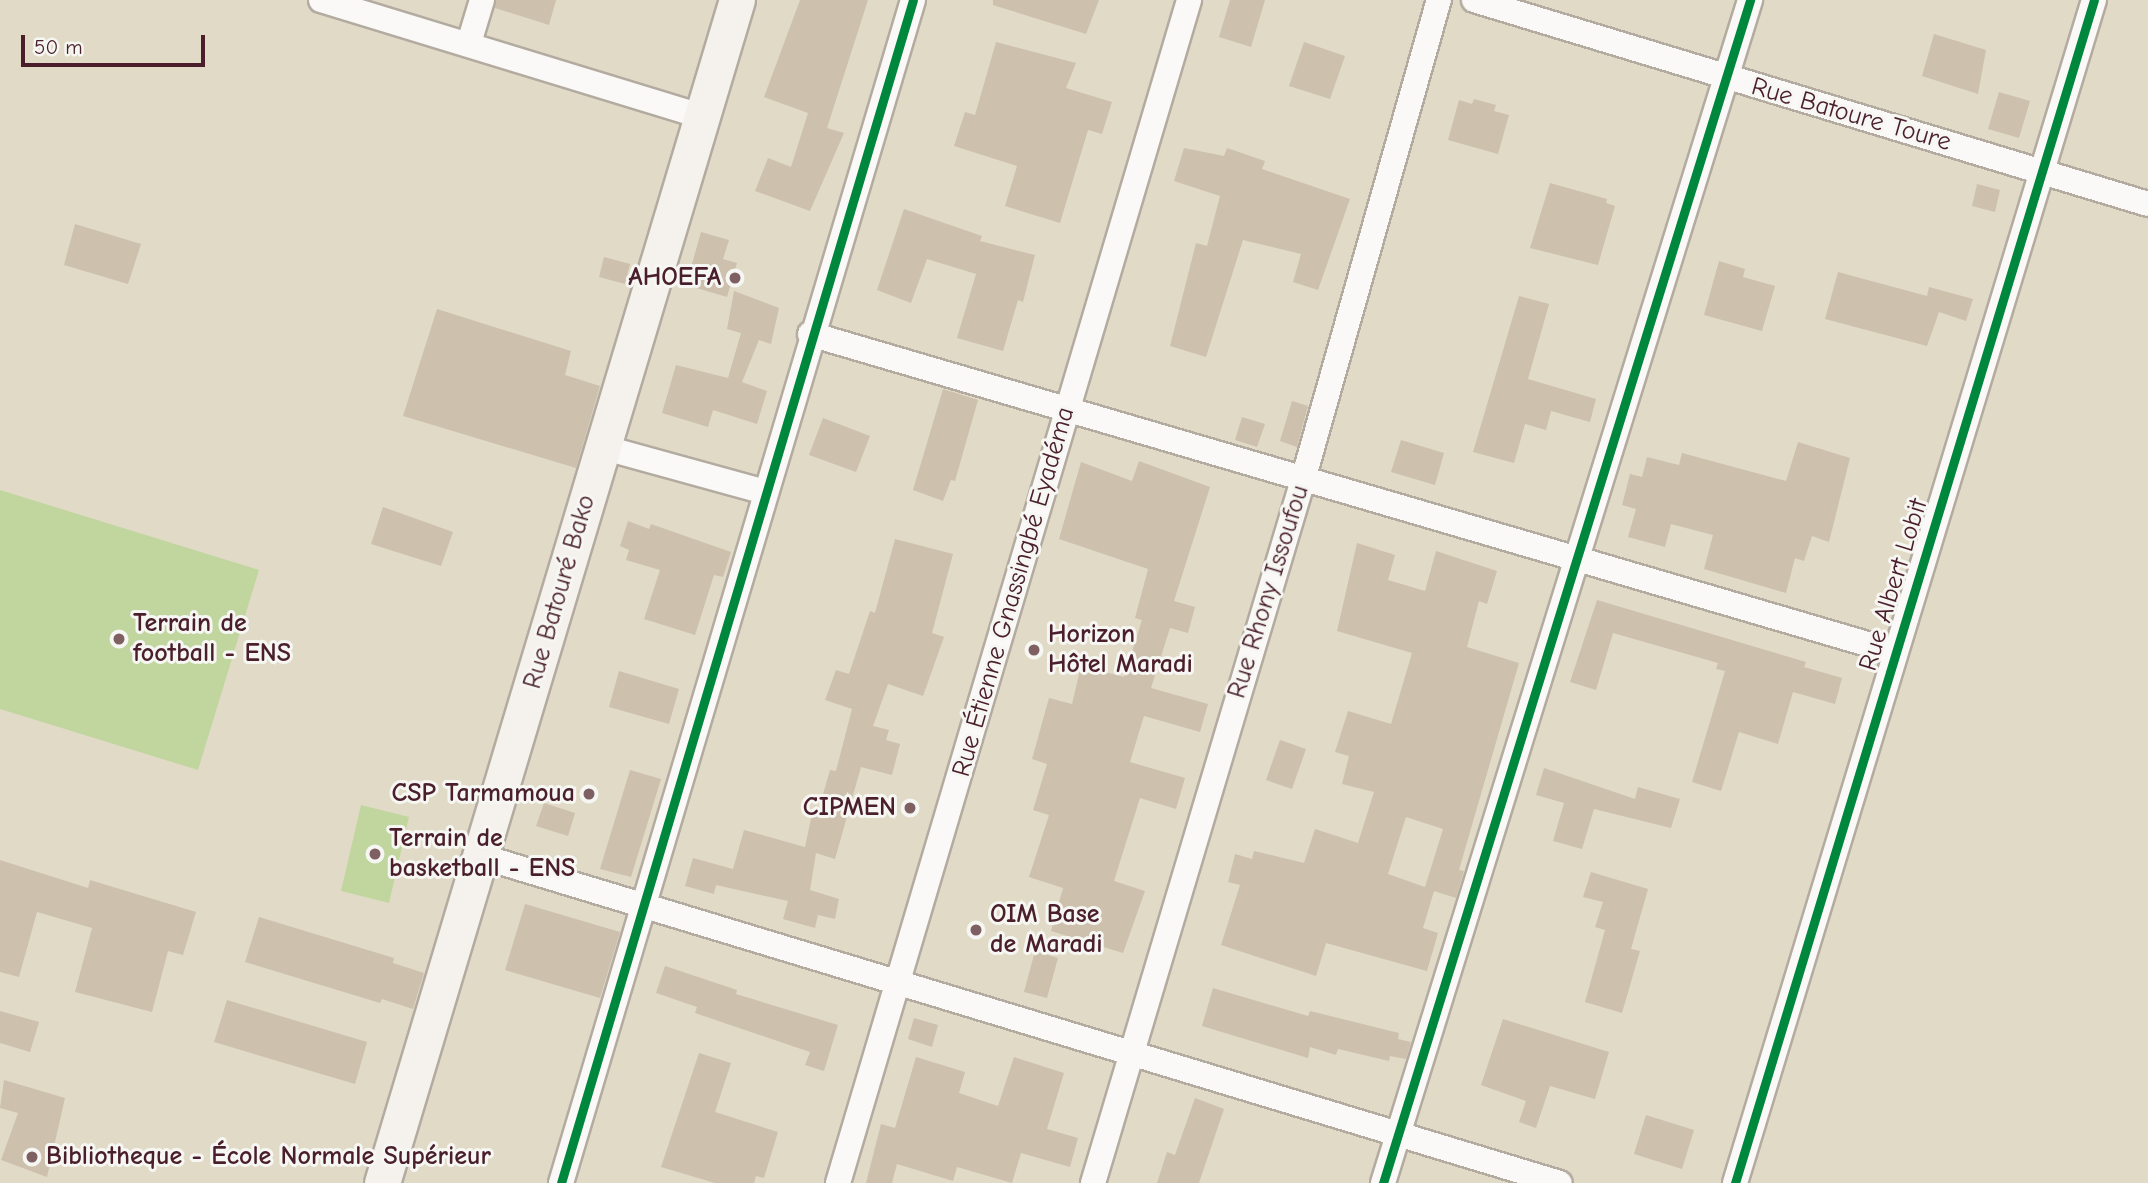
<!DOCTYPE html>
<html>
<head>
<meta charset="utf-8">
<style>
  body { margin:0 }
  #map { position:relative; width:2148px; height:1183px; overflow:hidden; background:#e1dac7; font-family:"Comic Neue",sans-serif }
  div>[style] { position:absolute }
  .green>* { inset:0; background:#c1d69f }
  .building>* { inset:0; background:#cdc0ad }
  .roads { filter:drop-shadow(2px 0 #b3aba0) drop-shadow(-2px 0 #b3aba0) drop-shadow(0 2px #b3aba0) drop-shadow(0 -2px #b3aba0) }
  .street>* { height:24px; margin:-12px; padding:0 12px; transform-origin:12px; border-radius:12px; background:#faf9f7 }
  .secondary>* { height:35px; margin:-17.5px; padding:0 17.5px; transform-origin:17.5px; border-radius:17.5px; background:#f5f1ec }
  .cycleway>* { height:9px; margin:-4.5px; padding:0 4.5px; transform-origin:4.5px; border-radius:4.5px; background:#00873e }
  .dots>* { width:19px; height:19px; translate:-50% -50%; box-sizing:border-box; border:4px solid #f6f6f2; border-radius:50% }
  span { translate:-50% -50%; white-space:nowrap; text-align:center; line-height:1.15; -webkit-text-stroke:6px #f6f6f2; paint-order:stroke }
  .street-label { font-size:26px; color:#4a1f2b }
  .poi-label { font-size:26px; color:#4a1f2b; font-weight:700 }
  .right { translate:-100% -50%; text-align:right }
  .left { translate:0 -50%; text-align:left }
  .scale { position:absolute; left:21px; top:35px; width:184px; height:32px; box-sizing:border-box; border:4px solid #4a1f2b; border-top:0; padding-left:9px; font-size:21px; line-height:24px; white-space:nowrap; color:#4a1f2b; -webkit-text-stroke:5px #f6f6f2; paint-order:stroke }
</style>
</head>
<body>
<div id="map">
  <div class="green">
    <div style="clip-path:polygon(0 490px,259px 570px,198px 770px,0 709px)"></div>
    <div style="clip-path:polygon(361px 805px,409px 817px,389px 903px,341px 891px)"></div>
  </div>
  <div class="building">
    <div style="clip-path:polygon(496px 0,556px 0,549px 25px,495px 8px)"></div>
    <div style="clip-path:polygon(800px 0,868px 0,827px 128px,844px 133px,810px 211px,755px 191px,768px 158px,791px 167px,808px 113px,764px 97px)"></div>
    <div style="clip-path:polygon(993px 0,1099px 0,1086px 34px,993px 5px)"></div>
    <div style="clip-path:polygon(1230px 0,1265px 0,1251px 47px,1219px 37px)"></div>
    <div style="clip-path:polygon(1934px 34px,1986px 50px,1978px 94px,1922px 76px)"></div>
    <div style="clip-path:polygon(996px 42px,1076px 63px,1066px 88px,1112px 102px,1102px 134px,1088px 130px,1060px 223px,1005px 206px,1017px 166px,954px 146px,965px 112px,975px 115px)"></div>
    <div style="clip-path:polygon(1304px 42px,1345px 56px,1330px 99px,1289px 86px)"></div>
    <div style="clip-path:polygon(1999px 92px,2030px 101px,2019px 138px,1988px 129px)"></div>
    <div style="clip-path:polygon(1474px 99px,1496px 105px,1494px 111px,1509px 115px,1498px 154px,1448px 140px,1459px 100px,1472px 104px)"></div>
    <div style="clip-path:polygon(1184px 148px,1224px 156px,1227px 148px,1265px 161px,1262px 169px,1350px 199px,1318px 290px,1293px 282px,1301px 254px,1243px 240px,1206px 357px,1170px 346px,1196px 243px,1207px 246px,1220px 196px,1174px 181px)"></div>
    <div style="clip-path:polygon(1550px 183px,1607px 199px,1606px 203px,1615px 206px,1598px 265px,1530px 248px)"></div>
    <div style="clip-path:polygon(1977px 184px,2000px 190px,1995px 212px,1972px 206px)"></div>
    <div style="clip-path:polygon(904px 209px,982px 236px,980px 241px,1035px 255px,1023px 302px,1018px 300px,1003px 351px,957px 338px,976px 274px,927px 259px,911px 303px,877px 290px)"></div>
    <div style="clip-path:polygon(75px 224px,141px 244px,128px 284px,64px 265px)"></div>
    <div style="clip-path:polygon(701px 232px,729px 240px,723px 259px,737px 263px,727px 297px,686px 285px)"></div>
    <div style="clip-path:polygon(604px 257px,630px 264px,625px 284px,599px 277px)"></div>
    <div style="clip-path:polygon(1719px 261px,1745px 269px,1743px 277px,1775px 286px,1762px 331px,1704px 315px)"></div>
    <div style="clip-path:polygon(1838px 272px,1927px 296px,1929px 287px,1973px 299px,1966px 321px,1939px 312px,1927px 346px,1825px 319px)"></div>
    <div style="clip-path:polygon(734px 291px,779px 308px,771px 344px,759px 340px,742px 382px,767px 391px,757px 424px,713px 410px,708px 427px,662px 413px,676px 365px,728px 378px,741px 333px,727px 329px)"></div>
    <div style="clip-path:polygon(1519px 296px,1549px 304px,1528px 379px,1596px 399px,1590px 422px,1551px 411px,1546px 430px,1525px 424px,1514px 463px,1473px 452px)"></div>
    <div style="clip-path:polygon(437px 309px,571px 351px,565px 375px,600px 386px,576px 468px,403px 416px)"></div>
    <div style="clip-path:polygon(943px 389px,978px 400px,955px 481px,951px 480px,943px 501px,913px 490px)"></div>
    <div style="clip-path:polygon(1292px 401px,1308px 406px,1297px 447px,1280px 441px)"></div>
    <div style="clip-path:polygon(1242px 417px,1265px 424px,1257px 447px,1235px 440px)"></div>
    <div style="clip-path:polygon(823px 418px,870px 436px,856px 472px,809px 455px)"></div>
    <div style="clip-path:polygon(1401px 440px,1444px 453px,1435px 485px,1391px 472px)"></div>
    <div style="clip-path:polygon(1798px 442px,1850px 458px,1829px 542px,1812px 536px,1804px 561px,1795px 558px,1786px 593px,1704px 569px,1713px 535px,1671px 524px,1665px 547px,1628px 537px,1636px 509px,1622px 505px,1630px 474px,1642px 477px,1647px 457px,1679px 465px,1682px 453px,1786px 481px)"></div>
    <div style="clip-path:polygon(1139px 461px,1210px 487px,1174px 601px,1195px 607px,1188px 633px,1170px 628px,1151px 688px,1208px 704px,1200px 732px,1144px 716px,1130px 762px,1185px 778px,1176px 809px,1140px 798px,1114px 881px,1145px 891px,1123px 953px,1051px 931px,1063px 888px,1029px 877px,1049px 815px,1033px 810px,1047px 764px,1032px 759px,1049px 698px,1072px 704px,1081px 666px,1124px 677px,1142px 620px,1135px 618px,1148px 569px,1059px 539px,1081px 462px,1132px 481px)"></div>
    <div style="clip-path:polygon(383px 507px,453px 532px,441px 566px,371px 544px)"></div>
    <div style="clip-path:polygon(628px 521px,649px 529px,651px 524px,731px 552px,723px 577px,714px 575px,695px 635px,644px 619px,660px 570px,626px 560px,629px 550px,620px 546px)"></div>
    <div style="clip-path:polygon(895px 539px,953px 554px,932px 633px,944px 637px,923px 696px,888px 684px,873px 726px,889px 730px,886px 740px,900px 744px,892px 775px,861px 767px,835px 859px,816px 853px,810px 890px,839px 899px,835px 919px,818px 915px,815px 928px,783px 919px,788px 901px,716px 885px,714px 894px,685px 886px,693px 858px,733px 869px,744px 830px,805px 847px,812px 814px,817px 815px,830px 770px,836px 771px,852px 709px,825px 700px,836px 670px,849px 674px,870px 611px,875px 613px)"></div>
    <div style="clip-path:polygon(evenodd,1357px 543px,1395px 555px,1388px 580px,1425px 591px,1436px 551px,1497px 571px,1487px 604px,1479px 601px,1467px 647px,1519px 663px,1459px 870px,1464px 871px,1456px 898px,1434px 891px,1423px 928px,1438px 933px,1427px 971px,1326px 943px,1316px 976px,1221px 945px,1240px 885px,1228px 882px,1235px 854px,1252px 859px,1254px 851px,1304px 863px,1315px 829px,1358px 843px,1374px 792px,1342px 784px,1349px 756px,1335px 752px,1348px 711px,1391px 724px,1412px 653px,1337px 631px,1357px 543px,1406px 817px,1443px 829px,1425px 887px,1388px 874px,1406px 817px)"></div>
    <div style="clip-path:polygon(1597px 600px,1806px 662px,1804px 667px,1842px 678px,1835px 704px,1793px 692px,1778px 744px,1739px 732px,1721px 791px,1692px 782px,1725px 671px,1716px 669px,1718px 663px,1613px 633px,1596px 690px,1570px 682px)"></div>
    <div style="clip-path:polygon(619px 671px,679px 689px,669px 724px,609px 707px)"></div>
    <div style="clip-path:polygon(1280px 740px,1306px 749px,1292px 789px,1266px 780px)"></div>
    <div style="clip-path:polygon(1544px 768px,1635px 799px,1638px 787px,1680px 799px,1671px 828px,1594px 809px,1582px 849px,1553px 841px,1564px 803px,1536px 795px)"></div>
    <div style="clip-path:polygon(630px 770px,661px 779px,631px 877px,600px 869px)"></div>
    <div style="clip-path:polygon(544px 803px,575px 813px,568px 836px,536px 826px)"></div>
    <div style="clip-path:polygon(0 860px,88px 888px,90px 880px,196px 912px,183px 955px,168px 951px,152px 1012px,75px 992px,92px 928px,44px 914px,37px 912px,19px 977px,0 972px)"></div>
    <div style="clip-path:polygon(1591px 872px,1648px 889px,1631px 949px,1640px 951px,1622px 1013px,1585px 1002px,1605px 930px,1595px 927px,1603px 902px,1583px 897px)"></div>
    <div style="clip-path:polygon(525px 904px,620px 932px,600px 998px,505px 970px)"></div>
    <div style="clip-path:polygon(259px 917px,394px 958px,393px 963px,424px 973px,413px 1009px,382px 999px,380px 1003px,245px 962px)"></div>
    <div style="clip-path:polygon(1035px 951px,1058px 958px,1047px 998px,1024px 992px)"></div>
    <div style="clip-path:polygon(665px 966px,737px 990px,736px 994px,838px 1025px,824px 1071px,805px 1065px,810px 1052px,695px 1013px,697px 1007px,656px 993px)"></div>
    <div style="clip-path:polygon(1213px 988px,1308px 1016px,1310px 1011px,1399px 1033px,1398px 1039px,1411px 1042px,1406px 1059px,1390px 1056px,1389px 1061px,1338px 1049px,1336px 1055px,1310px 1047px,1308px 1058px,1202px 1026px)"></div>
    <div style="clip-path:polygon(227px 1000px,367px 1042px,355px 1084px,214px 1042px)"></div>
    <div style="clip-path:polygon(0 1011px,39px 1022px,30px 1052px,0 1043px)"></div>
    <div style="clip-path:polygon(914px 1018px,938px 1025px,932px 1047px,908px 1039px)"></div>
    <div style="clip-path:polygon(1503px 1019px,1609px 1052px,1595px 1099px,1550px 1086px,1536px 1128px,1519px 1122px,1526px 1101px,1481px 1085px)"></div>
    <div style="clip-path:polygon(699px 1053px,731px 1063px,715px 1112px,778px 1132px,764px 1178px,756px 1176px,754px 1183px,715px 1183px,661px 1167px)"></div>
    <div style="clip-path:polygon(916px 1057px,965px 1072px,959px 1093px,998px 1106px,1014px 1057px,1064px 1073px,1047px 1129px,1078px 1138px,1070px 1167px,1021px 1153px,1012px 1183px,957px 1167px,953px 1181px,897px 1164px,892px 1183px,866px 1183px,881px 1124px,895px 1128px)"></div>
    <div style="clip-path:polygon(4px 1080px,65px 1098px,47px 1177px,1px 1160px,18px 1113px,0 1108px)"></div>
    <div style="clip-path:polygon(1195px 1098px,1224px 1109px,1199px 1183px,1157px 1183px,1167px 1152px,1175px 1155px)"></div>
    <div style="clip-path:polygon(1646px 1115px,1694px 1130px,1682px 1169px,1634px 1154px)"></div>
  </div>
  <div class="roads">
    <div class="street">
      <div style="left:321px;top:0;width:397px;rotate:17deg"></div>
      <div style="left:1474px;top:0;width:704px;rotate:16.84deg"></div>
      <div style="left:469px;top:43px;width:45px;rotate:-73.2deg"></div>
      <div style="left:810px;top:334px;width:1131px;rotate:16.34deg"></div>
      <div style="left:602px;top:447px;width:169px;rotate:15.4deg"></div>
      <div style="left:480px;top:856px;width:1128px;rotate:16.85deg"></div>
      <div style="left:561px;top:1183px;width:1234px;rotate:-73.43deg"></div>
      <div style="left:838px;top:1183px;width:1234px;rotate:-73.47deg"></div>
      <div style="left:1093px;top:1183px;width:734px;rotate:-73.37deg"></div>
      <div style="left:1303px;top:480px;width:499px;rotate:-74.2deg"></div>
      <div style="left:1383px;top:1183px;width:1239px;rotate:-72.76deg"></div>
      <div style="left:1735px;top:1183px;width:1236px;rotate:-73.12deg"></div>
    </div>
    <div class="secondary">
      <div style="left:382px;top:1183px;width:1235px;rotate:-73.3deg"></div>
    </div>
  </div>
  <div class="cycleway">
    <div style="left:561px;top:1183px;width:1234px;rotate:-73.43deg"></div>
    <div style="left:1383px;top:1183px;width:1239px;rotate:-72.76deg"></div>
    <div style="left:1735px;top:1183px;width:1236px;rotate:-73.12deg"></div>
  </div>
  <div class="dots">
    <div style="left:735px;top:278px;background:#7f6062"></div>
    <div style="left:119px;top:639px;background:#7f6062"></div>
    <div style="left:1034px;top:650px;background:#7f6062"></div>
    <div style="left:589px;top:794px;background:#7f6062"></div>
    <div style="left:910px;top:808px;background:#7f6062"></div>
    <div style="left:375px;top:854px;background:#7f6062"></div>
    <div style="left:976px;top:930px;background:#7f6062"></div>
    <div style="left:32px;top:1157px;background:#7f6062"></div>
  </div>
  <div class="street-label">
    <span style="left:1851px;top:115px;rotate:16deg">Rue Batoure Toure</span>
    <span style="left:1894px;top:585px;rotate:-73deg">Rue Albert Lobit</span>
    <span style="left:560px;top:592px;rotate:-74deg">Rue Batouré Bako</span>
    <span style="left:1014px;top:592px;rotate:-74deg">Rue Étienne Gnassingbé Eyadéma</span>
    <span style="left:1269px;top:592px;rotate:-73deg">Rue Rhony Issoufou</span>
  </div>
  <div class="poi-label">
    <span class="right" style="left:721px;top:278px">AHOEFA</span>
    <span class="left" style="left:133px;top:639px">Terrain de<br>football - ENS</span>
    <span class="left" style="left:1048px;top:650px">Horizon<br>Hôtel Maradi</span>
    <span class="right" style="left:575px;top:794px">CSP Tarmamoua</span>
    <span class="right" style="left:896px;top:808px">CIPMEN</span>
    <span class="left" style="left:389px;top:854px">Terrain de<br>basketball - ENS</span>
    <span class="left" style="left:990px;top:930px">OIM Base<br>de Maradi</span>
    <span class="left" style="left:46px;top:1157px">Bibliotheque - École Normale Supérieur</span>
  </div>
  <div class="scale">50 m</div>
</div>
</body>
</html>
